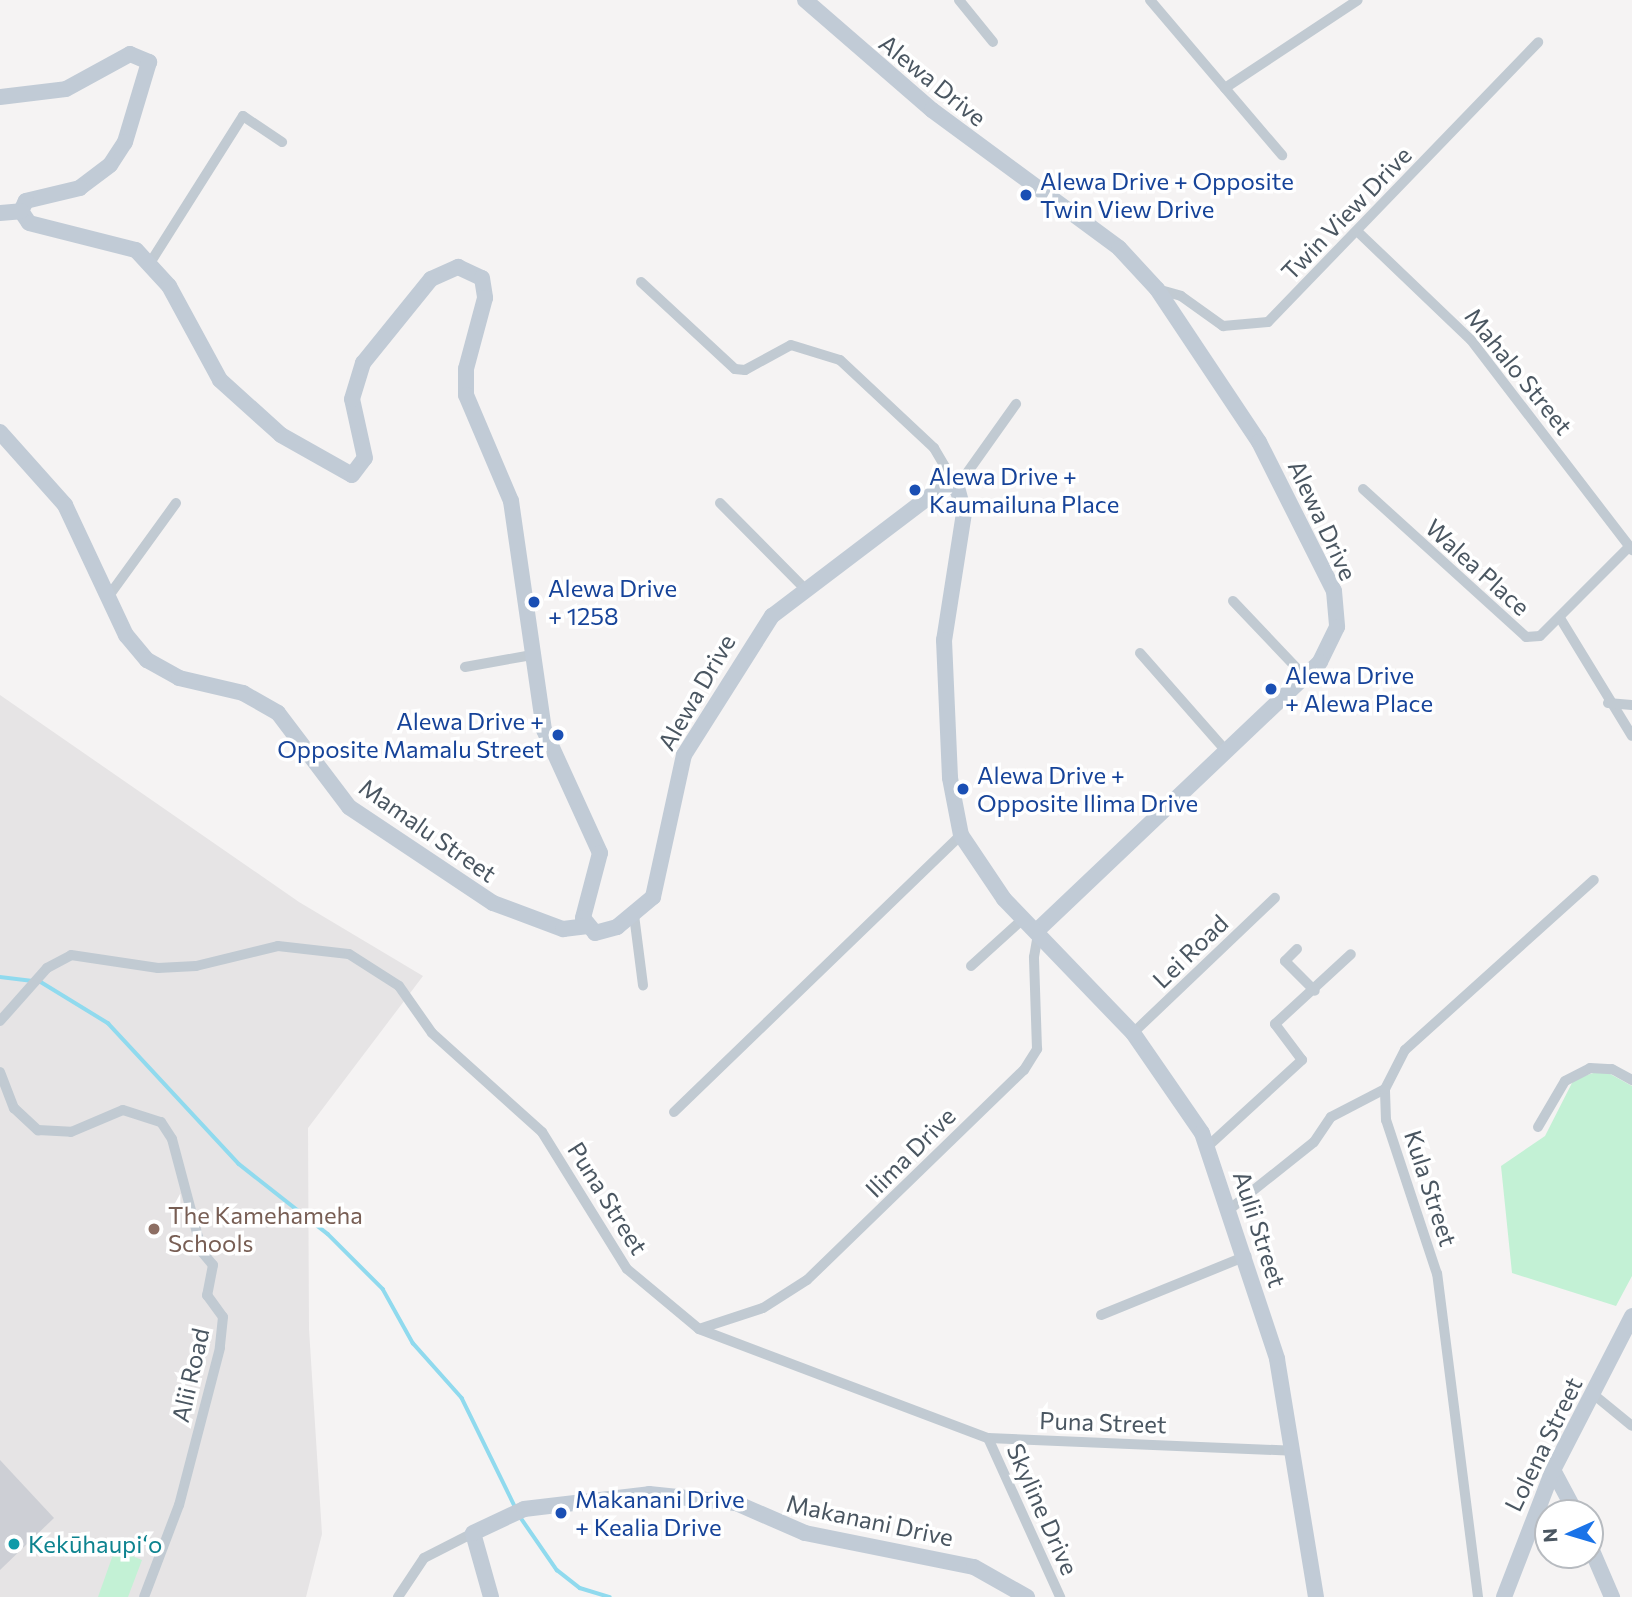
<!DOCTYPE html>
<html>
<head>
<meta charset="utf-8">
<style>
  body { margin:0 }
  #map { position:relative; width:1632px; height:1597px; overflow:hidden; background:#f5f3f3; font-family:Commissioner,sans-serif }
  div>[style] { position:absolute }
  .education>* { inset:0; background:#e6e4e5 }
  .green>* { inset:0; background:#c3f1d5 }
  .stream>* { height:3.5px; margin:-1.75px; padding:0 1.75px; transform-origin:1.75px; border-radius:1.75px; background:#90daee }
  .building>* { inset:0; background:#cdcfd5 }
  .street>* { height:10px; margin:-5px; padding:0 5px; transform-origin:5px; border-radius:5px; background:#c1cad2 }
  .secondary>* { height:16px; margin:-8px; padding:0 8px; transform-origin:8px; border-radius:8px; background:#c1cbd6 }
  .dots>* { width:19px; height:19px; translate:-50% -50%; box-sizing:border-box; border:4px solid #fff; border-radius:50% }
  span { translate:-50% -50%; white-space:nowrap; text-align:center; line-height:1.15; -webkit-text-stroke:7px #fff; paint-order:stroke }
  .street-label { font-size:24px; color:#4a5661 }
  .transit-label { font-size:24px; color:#164399 }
  .left { translate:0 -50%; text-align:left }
  .right { translate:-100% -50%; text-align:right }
  .education-label { font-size:24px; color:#785e54 }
  .culture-label { font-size:24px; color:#0d838f }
  .north { position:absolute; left:1534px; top:1499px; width:70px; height:70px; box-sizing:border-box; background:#fff; border:2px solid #b7bbc0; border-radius:50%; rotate:266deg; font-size:19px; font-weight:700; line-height:28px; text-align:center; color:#4a5661 }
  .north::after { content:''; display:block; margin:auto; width:24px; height:32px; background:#1a73e8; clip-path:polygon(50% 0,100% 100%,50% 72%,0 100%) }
</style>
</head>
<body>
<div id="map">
  <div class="education">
    <div style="clip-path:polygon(0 695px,299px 902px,423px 976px,308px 1128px,309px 1329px,322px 1534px,306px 1597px,0 1597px)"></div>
  </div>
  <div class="green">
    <div style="clip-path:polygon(1603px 1070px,1632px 1086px,1632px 1276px,1616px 1306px,1512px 1273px,1501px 1166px,1545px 1136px,1574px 1079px)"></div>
    <div style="clip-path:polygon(115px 1549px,142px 1560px,128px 1597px,98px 1597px)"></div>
  </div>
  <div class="stream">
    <div style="left:0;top:977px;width:41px;rotate:7deg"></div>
    <div style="left:41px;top:982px;width:79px;rotate:31.5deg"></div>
    <div style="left:108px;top:1023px;width:192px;rotate:47.1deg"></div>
    <div style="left:239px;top:1164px;width:113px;rotate:38.2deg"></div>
    <div style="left:328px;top:1234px;width:78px;rotate:45deg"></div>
    <div style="left:383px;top:1289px;width:62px;rotate:60.9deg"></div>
    <div style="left:413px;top:1343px;width:74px;rotate:48.3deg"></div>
    <div style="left:462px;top:1398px;width:123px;rotate:63.9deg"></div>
    <div style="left:519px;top:1515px;width:67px;rotate:55.4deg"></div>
    <div style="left:557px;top:1570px;width:29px;rotate:38deg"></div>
    <div style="left:580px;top:1588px;width:31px;rotate:17deg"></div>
  </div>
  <div class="building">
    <div style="clip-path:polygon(0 1460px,54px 1518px,0 1570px)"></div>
  </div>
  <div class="street">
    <div style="left:959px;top:0;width:54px;rotate:51deg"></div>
    <div style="left:1150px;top:0;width:204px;rotate:49.6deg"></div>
    <div style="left:1225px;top:88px;width:159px;rotate:-33.5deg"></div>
    <div style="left:1358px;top:232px;width:156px;rotate:43.7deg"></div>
    <div style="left:1471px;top:340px;width:265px;rotate:52.5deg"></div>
    <div style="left:150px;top:263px;width:174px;rotate:-57.7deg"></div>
    <div style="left:243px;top:116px;width:47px;rotate:33.7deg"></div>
    <div style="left:641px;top:282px;width:128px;rotate:42.8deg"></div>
    <div style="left:735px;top:369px;width:10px;rotate:6deg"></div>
    <div style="left:745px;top:370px;width:52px;rotate:-28.5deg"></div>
    <div style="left:791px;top:345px;width:51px;rotate:17deg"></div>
    <div style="left:840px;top:360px;width:129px;rotate:43.1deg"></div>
    <div style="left:934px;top:448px;width:45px;rotate:59.5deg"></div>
    <div style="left:1157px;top:289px;width:25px;rotate:16deg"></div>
    <div style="left:1181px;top:296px;width:52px;rotate:35.5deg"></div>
    <div style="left:1223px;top:326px;width:45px;rotate:-5.1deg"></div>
    <div style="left:1268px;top:322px;width:389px;rotate:-46deg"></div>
    <div style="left:957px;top:487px;width:102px;rotate:-54.6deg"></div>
    <div style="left:1363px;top:489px;width:220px;rotate:42.2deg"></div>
    <div style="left:1526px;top:637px;width:14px;rotate:-4deg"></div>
    <div style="left:1540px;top:636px;width:124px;rotate:-45deg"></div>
    <div style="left:720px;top:503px;width:121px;rotate:45.3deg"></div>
    <div style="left:108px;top:597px;width:116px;rotate:-54.1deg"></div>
    <div style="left:1233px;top:601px;width:105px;rotate:46.5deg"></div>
    <div style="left:1560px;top:618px;width:138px;rotate:58.6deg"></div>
    <div style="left:1140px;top:653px;width:130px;rotate:48.7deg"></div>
    <div style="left:465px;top:667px;width:68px;rotate:-10.2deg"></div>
    <div style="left:1608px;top:703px;width:24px;rotate:5deg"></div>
    <div style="left:634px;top:915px;width:71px;rotate:82.7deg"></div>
    <div style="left:1297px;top:949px;width:17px;rotate:135deg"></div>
    <div style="left:1285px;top:961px;width:42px;rotate:45deg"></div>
    <div style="left:971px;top:966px;width:70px;rotate:-42.1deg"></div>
    <div style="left:0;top:1021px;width:71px;rotate:-48.4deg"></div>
    <div style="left:47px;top:968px;width:27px;rotate:-28deg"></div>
    <div style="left:71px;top:955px;width:88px;rotate:8.5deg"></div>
    <div style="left:158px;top:968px;width:38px;rotate:-3deg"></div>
    <div style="left:196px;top:966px;width:84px;rotate:-13.7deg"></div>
    <div style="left:278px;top:946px;width:71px;rotate:6.4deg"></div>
    <div style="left:349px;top:954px;width:59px;rotate:32.6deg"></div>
    <div style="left:399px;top:986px;width:57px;rotate:54.9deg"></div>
    <div style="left:432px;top:1033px;width:148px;rotate:42deg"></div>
    <div style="left:542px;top:1132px;width:161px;rotate:58.2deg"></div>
    <div style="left:627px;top:1269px;width:94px;rotate:39.8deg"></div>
    <div style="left:699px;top:1329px;width:309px;rotate:20.7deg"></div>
    <div style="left:988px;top:1438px;width:305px;rotate:2.4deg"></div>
    <div style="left:1133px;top:1033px;width:196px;rotate:-43.6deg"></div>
    <div style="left:0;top:1072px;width:39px;rotate:69deg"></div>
    <div style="left:14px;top:1108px;width:33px;rotate:43deg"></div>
    <div style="left:38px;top:1130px;width:33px;rotate:3deg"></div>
    <div style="left:71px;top:1132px;width:56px;rotate:-22.9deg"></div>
    <div style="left:123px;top:1110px;width:40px;rotate:18deg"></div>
    <div style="left:161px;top:1122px;width:20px;rotate:57deg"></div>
    <div style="left:172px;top:1139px;width:117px;rotate:75.1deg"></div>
    <div style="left:202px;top:1252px;width:17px;rotate:50deg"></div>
    <div style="left:213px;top:1265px;width:31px;rotate:101deg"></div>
    <div style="left:207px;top:1295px;width:27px;rotate:54deg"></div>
    <div style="left:223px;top:1317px;width:31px;rotate:96deg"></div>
    <div style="left:220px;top:1348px;width:162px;rotate:104.6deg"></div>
    <div style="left:179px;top:1505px;width:98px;rotate:110.8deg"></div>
    <div style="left:674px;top:1112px;width:399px;rotate:-44deg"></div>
    <div style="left:1538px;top:1127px;width:53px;rotate:-59.6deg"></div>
    <div style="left:1565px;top:1081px;width:28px;rotate:-27deg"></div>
    <div style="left:1590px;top:1068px;width:22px;rotate:3deg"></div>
    <div style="left:1612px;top:1069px;width:23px;rotate:29deg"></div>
    <div style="left:1207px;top:1147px;width:129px;rotate:-42.5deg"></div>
    <div style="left:1302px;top:1060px;width:45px;rotate:-126.9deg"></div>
    <div style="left:1275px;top:1024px;width:103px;rotate:-42.6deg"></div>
    <div style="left:1230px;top:1209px;width:107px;rotate:-38.6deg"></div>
    <div style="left:1314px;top:1142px;width:30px;rotate:-56deg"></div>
    <div style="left:1331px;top:1117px;width:61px;rotate:-27.4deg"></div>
    <div style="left:1101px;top:1315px;width:157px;rotate:-22.1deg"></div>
    <div style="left:699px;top:1329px;width:67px;rotate:-18.2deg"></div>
    <div style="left:763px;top:1308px;width:52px;rotate:-32.5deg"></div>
    <div style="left:807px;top:1280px;width:302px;rotate:-44.1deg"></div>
    <div style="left:1024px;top:1070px;width:25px;rotate:-58deg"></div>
    <div style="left:1037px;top:1049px;width:92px;rotate:-91.9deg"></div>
    <div style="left:1034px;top:957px;width:28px;rotate:-80deg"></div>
    <div style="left:1593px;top:1394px;width:50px;rotate:39.4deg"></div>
    <div style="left:988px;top:1438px;width:175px;rotate:65.6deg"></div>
    <div style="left:398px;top:1597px;width:47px;rotate:-56.3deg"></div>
    <div style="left:424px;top:1558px;width:55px;rotate:-27deg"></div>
    <div style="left:1478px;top:1597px;width:326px;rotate:-97.2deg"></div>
    <div style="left:1437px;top:1274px;width:162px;rotate:-108.3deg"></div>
    <div style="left:1386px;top:1120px;width:31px;rotate:-92deg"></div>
    <div style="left:1385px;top:1089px;width:44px;rotate:-62.9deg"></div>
    <div style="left:1405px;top:1050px;width:254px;rotate:-42deg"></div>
  </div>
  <div class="secondary">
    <div style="left:805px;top:0;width:168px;rotate:40.9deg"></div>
    <div style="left:932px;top:110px;width:232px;rotate:36.4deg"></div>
    <div style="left:1119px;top:248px;width:56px;rotate:47.2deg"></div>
    <div style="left:1157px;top:289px;width:184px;rotate:56.3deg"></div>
    <div style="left:1259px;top:442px;width:167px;rotate:63.3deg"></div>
    <div style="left:1334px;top:591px;width:36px;rotate:85deg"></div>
    <div style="left:1337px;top:627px;width:39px;rotate:116deg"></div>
    <div style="left:1320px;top:662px;width:388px;rotate:136.5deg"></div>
    <div style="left:0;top:97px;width:66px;rotate:-6.9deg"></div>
    <div style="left:66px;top:89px;width:73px;rotate:-28.7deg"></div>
    <div style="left:130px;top:54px;width:21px;rotate:23deg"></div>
    <div style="left:149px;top:62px;width:84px;rotate:106.7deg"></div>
    <div style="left:125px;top:142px;width:27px;rotate:123deg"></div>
    <div style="left:110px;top:165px;width:38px;rotate:143deg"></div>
    <div style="left:80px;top:188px;width:56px;rotate:166.5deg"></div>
    <div style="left:26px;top:201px;width:11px;rotate:117deg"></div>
    <div style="left:21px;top:211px;width:14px;rotate:56deg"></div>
    <div style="left:29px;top:223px;width:110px;rotate:14.2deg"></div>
    <div style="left:136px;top:250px;width:49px;rotate:47.5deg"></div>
    <div style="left:169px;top:286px;width:107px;rotate:61.5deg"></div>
    <div style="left:220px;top:380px;width:82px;rotate:42deg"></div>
    <div style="left:281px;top:435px;width:81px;rotate:29.4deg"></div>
    <div style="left:352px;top:475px;width:21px;rotate:-53deg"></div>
    <div style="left:365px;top:458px;width:60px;rotate:-102.4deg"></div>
    <div style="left:352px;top:399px;width:38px;rotate:-73deg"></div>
    <div style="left:363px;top:363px;width:108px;rotate:-51deg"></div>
    <div style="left:431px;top:279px;width:30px;rotate:-24deg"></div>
    <div style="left:458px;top:267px;width:26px;rotate:25deg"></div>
    <div style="left:482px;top:278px;width:20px;rotate:81deg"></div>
    <div style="left:485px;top:298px;width:73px;rotate:105deg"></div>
    <div style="left:466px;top:369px;width:26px;rotate:90deg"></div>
    <div style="left:466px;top:395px;width:115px;rotate:67deg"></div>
    <div style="left:511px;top:501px;width:231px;rotate:81.8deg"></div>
    <div style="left:544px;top:730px;width:135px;rotate:65.5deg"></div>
    <div style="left:600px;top:853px;width:67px;rotate:104.7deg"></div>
    <div style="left:583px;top:918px;width:19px;rotate:51deg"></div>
    <div style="left:595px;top:933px;width:23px;rotate:-15deg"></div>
    <div style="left:617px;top:927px;width:47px;rotate:-39.8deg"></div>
    <div style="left:653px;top:897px;width:145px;rotate:-77.7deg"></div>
    <div style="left:684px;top:755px;width:165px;rotate:-57.7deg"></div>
    <div style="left:772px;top:616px;width:213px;rotate:-37.2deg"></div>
    <div style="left:942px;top:487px;width:15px"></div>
    <div style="left:957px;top:487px;width:27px;rotate:75deg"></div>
    <div style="left:964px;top:513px;width:129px;rotate:98.9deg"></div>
    <div style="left:944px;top:640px;width:138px;rotate:87.5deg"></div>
    <div style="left:950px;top:778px;width:58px;rotate:79.1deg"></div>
    <div style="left:961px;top:835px;width:77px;rotate:56.1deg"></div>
    <div style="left:1004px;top:899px;width:186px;rotate:46.1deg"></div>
    <div style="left:1133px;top:1033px;width:121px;rotate:55.4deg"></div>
    <div style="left:1202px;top:1133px;width:238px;rotate:71.6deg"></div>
    <div style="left:1277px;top:1359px;width:241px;rotate:80.7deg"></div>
    <div style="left:0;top:213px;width:21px;rotate:-5deg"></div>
    <div style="left:0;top:432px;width:98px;rotate:48.3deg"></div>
    <div style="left:65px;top:505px;width:144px;rotate:64.9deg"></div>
    <div style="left:126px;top:635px;width:33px;rotate:50deg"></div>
    <div style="left:147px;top:660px;width:37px;rotate:29deg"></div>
    <div style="left:179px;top:678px;width:66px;rotate:13.2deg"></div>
    <div style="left:243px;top:693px;width:40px;rotate:29.7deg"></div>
    <div style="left:278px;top:713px;width:118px;rotate:52.9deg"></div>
    <div style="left:349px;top:807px;width:173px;rotate:33.7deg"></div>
    <div style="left:493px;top:903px;width:75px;rotate:20.4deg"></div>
    <div style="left:563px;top:929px;width:23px;rotate:-7deg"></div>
    <div style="left:1553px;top:1470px;width:49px;rotate:61.9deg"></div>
    <div style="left:1590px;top:1546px;width:56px;rotate:66.7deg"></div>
    <div style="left:491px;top:1597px;width:66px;rotate:-105.7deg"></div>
    <div style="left:473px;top:1533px;width:56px;rotate:-25.2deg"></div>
    <div style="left:524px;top:1509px;width:126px;rotate:-6.8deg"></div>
    <div style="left:649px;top:1494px;width:87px;rotate:5.9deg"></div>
    <div style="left:736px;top:1503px;width:75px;rotate:23.5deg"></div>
    <div style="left:805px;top:1533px;width:172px;rotate:11.4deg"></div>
    <div style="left:974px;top:1567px;width:61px;rotate:29.5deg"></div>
    <div style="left:1504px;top:1597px;width:136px;rotate:-68.9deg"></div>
    <div style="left:1553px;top:1470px;width:173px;rotate:-62.8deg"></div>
  </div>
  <div class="dots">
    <div style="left:1026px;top:195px;background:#1a4fb4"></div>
    <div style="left:915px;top:490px;background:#1a4fb4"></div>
    <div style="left:534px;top:602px;background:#1a4fb4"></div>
    <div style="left:1271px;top:689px;background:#1a4fb4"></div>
    <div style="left:558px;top:735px;background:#1a4fb4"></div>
    <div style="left:963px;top:789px;background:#1a4fb4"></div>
    <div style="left:154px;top:1229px;background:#8d6e63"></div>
    <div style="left:561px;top:1513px;background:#1a4fb4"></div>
    <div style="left:14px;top:1544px;background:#0f9aa8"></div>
  </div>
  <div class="street-label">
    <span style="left:933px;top:80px;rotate:39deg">Alewa Drive</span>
    <span style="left:1346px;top:213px;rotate:-46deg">Twin View Drive</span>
    <span style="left:1519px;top:371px;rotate:51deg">Mahalo Street</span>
    <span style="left:1323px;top:520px;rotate:65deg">Alewa Drive</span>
    <span style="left:1478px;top:567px;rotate:42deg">Walea Place</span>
    <span style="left:696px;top:692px;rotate:-60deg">Alewa Drive</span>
    <span style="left:428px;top:830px;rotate:35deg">Mamalu Street</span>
    <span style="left:1190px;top:951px;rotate:-44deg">Lei Road</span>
    <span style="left:910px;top:1152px;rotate:-45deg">Ilima Drive</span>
    <span style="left:1431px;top:1188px;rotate:72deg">Kula Street</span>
    <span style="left:608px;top:1198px;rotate:58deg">Puna Street</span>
    <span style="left:1260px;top:1229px;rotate:72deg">Aulii Street</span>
    <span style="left:190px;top:1375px;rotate:-77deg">Alii Road</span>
    <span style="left:1103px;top:1422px;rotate:2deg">Puna Street</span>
    <span style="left:1543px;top:1444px;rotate:-64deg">Lolena Street</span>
    <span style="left:1043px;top:1509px;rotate:66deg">Skyline Drive</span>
    <span style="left:870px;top:1520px;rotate:12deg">Makanani Drive</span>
  </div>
  <div class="transit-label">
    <span class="left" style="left:1040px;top:195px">Alewa Drive + Opposite<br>Twin View Drive</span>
    <span class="left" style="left:929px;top:490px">Alewa Drive +<br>Kaumailuna Place</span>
    <span class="left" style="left:548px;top:602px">Alewa Drive<br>+ 1258</span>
    <span class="left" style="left:1285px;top:689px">Alewa Drive<br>+ Alewa Place</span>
    <span class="right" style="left:544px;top:735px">Alewa Drive +<br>Opposite Mamalu Street</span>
    <span class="left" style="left:977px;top:789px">Alewa Drive +<br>Opposite Ilima Drive</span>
    <span class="left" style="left:575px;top:1513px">Makanani Drive<br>+ Kealia Drive</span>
  </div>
  <div class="education-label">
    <span class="left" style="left:168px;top:1229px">The Kamehameha<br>Schools</span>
  </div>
  <div class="culture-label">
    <span class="left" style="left:28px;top:1544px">Kekūhaupiʻo</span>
  </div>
  <div class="north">N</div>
</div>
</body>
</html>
